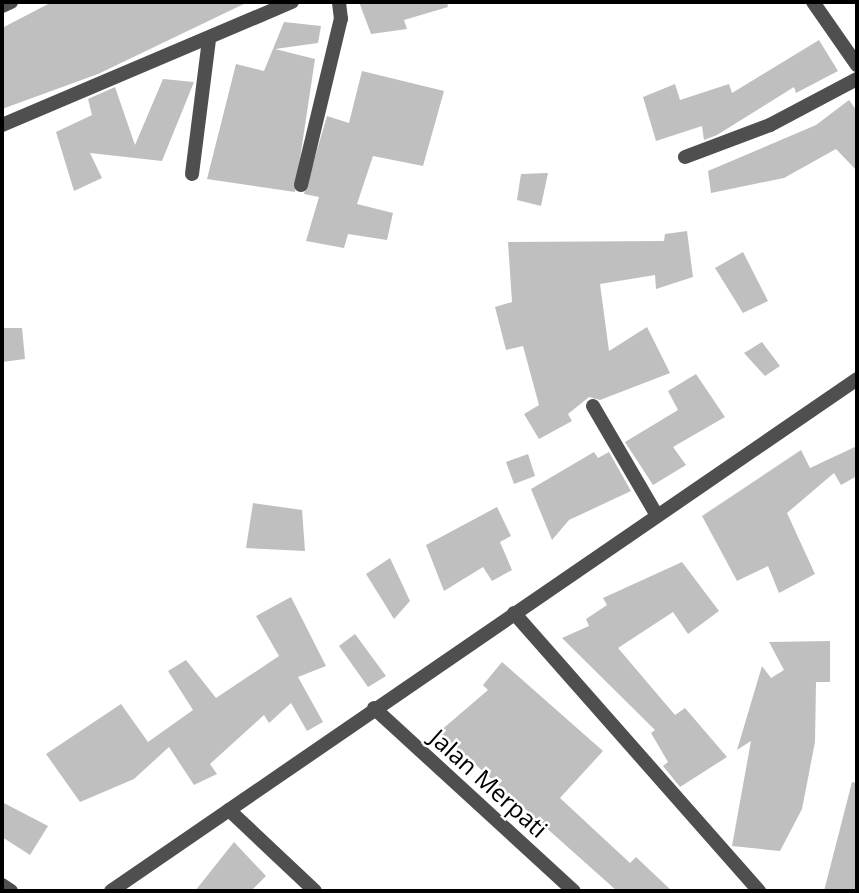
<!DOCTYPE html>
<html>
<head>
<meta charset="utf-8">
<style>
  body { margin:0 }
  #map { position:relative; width:859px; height:893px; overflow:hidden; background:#fff; font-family:"Open Sans",sans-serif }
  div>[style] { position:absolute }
  .building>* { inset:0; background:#bfbfbf }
  .minor>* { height:14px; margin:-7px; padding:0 7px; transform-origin:7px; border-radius:7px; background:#4f4f4f }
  span { translate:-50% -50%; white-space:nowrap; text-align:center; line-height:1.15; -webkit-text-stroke:5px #fff; paint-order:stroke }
  .street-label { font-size:24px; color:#000 }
  .frame { position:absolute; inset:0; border:4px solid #000; pointer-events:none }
</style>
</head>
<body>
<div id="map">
  <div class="building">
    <div style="clip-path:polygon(52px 2px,248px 2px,98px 74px,2px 109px,2px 28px)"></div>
    <div style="clip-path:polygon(359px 2px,447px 2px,448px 7px,404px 20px,407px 29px,371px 34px)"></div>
    <div style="clip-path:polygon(284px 22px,321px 26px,318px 43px,275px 49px,315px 59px,295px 192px,207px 179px,236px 64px,264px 71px)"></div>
    <div style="clip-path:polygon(819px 40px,838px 71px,796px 93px,794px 87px,717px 135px,704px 140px,702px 126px,656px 141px,643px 97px,675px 84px,680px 100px,729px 84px,732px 93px)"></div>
    <div style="clip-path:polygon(362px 71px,444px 91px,423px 166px,373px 156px,357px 204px,393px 213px,387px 240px,348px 234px,344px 248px,306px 241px,319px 197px,304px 194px,327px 116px,349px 123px)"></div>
    <div style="clip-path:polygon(163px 79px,194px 82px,162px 161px,90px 153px,102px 178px,74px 191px,56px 132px,92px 115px,88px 99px,115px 87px,135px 145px)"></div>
    <div style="clip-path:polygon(849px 100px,857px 111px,857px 171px,836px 149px,784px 178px,711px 193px,708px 171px,816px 125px)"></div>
    <div style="clip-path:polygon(548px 173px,541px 206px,517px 200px,521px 174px)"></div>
    <div style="clip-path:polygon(687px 231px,693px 277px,656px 289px,655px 275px,600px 284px,609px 351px,647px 327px,670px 373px,600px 400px,589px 397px,568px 414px,572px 421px,539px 439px,524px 414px,539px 405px,523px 346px,506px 350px,495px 307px,512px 302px,508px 242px,664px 241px,665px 234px)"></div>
    <div style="clip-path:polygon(743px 252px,768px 301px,743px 313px,715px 268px)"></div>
    <div style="clip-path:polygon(2px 328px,22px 328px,25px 359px,2px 362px)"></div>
    <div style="clip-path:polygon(762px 342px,780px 366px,765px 376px,744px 353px)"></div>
    <div style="clip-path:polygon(696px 374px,725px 417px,673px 447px,686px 465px,653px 485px,625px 442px,678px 410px,668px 391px)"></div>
    <div style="clip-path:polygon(857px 446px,857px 476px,841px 485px,834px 473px,787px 513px,815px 574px,779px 593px,768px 566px,737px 581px,702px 516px,801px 450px,810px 468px)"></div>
    <div style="clip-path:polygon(594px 452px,598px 458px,609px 452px,631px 491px,569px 520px,552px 540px,531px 489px)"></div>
    <div style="clip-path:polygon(528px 454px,535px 476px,514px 484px,506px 462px)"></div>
    <div style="clip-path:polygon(253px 503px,302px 510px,305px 551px,246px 548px)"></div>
    <div style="clip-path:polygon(497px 507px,511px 536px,500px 542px,512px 570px,492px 581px,483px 567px,444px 591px,426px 545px)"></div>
    <div style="clip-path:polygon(390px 558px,410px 601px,394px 619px,366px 574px)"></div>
    <div style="clip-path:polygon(682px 562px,719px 611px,688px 634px,673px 612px,618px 648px,675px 715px,685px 708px,727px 757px,680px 787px,663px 766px,668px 762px,651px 733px,655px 730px,562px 638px,589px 626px,586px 619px,607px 605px,603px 598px)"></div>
    <div style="clip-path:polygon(291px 597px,326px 666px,298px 677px,323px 722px,307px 731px,291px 703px,269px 723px,264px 715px,210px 764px,217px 774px,194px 785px,169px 747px,134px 779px,80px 802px,46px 754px,121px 704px,148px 742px,193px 710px,168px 671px,186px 660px,216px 698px,279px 656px,256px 616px)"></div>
    <div style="clip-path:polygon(355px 634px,386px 676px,368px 687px,339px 646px)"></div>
    <div style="clip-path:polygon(830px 641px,830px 682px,816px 682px,815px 742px,802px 809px,780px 851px,732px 846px,751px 741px,737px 750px,762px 666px,771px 678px,784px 670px,769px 642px)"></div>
    <div style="clip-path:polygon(502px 662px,603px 751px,560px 798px,630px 863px,636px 857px,672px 891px,617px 891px,439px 732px,488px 690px,483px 685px)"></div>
    <div style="clip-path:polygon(852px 782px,857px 783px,857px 891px,824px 891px)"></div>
    <div style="clip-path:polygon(2px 802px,48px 826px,30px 855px,2px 837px)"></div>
    <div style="clip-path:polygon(234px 842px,266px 876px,251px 891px,195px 891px)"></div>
  </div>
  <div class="minor">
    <div style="left:813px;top:2px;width:77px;rotate:55.1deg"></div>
    <div style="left:2px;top:6px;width:10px;rotate:-24deg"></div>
    <div style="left:2px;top:125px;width:315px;rotate:-23deg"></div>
    <div style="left:685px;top:157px;width:91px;rotate:-20.6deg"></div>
    <div style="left:770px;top:125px;width:98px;rotate:-27.9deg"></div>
    <div style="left:192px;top:174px;width:135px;rotate:-82.8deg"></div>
    <div style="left:301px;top:185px;width:171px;rotate:-76.5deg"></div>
    <div style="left:341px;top:19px;width:17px;rotate:-97deg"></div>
    <div style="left:593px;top:406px;width:125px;rotate:59.7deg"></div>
    <div style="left:514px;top:613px;width:371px;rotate:48.6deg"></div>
    <div style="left:374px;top:708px;width:271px;rotate:42.5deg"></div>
    <div style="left:229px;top:810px;width:118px;rotate:43.3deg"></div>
    <div style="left:2px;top:885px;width:11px;rotate:34deg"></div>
    <div style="left:111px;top:891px;width:905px;rotate:-34.46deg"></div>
  </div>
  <div class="street-label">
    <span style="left:489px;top:783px;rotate:42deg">Jalan Merpati</span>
  </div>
  <div class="frame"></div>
</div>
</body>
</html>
